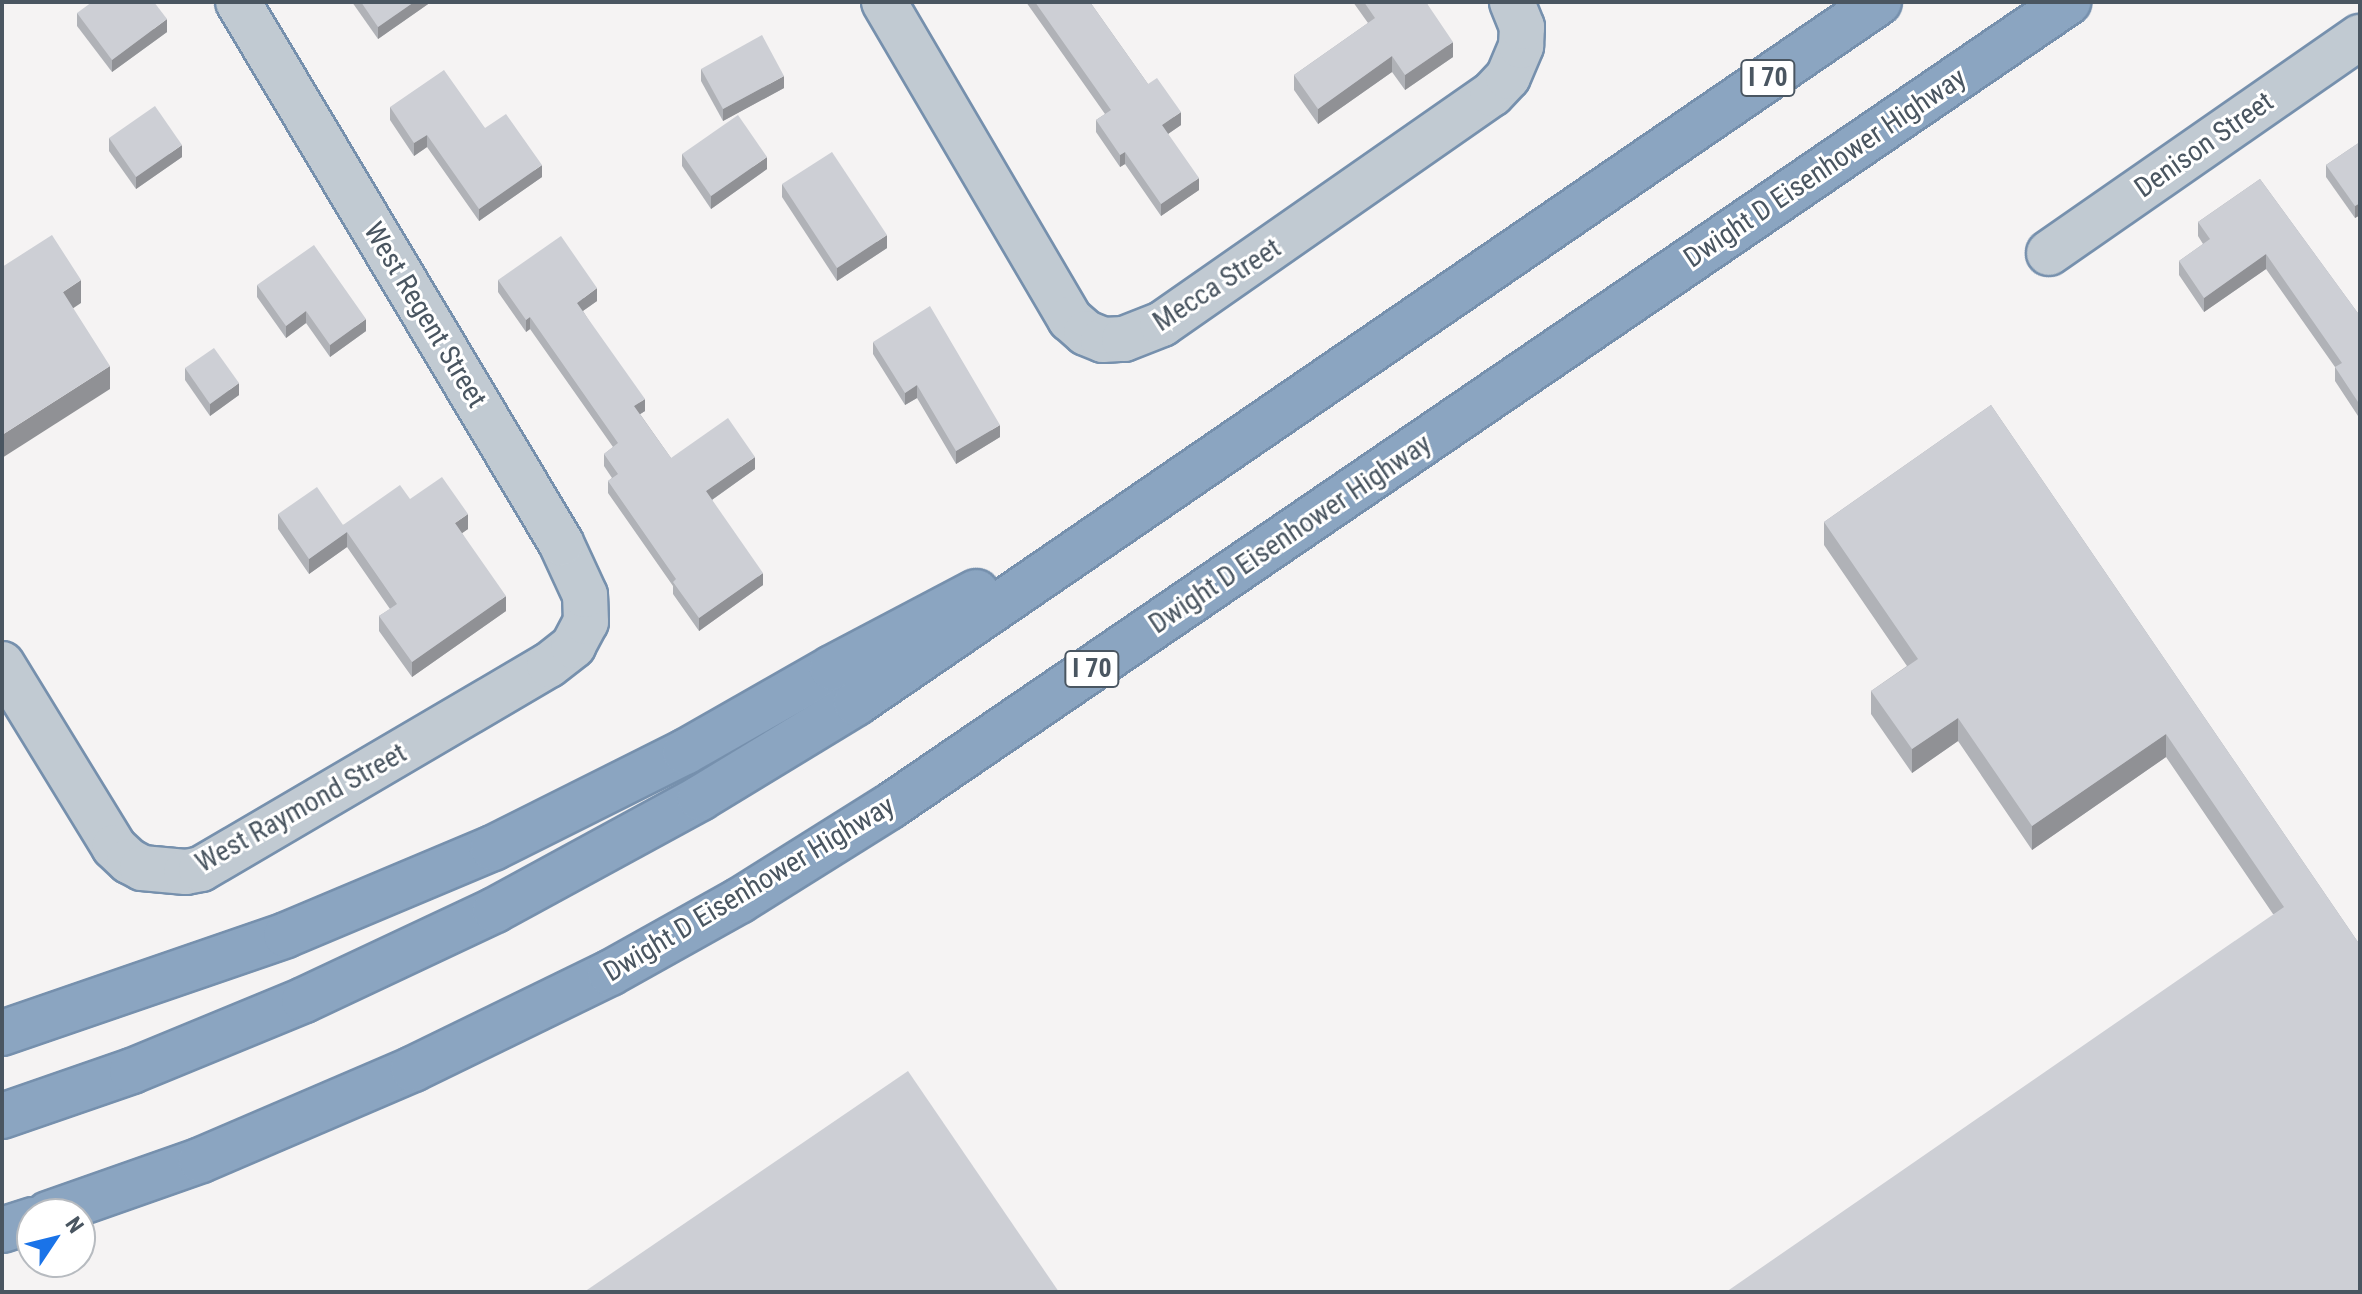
<!DOCTYPE html>
<html>
<head>
<meta charset="utf-8">
<style>
  body { margin:0 }
  #map { position:relative; width:2362px; height:1294px; overflow:hidden; background:#f5f3f3; font-family:"Roboto Condensed",sans-serif }
  div>[style] { position:absolute }
  .roads { filter:drop-shadow(2px 0 #7690ad) drop-shadow(-2px 0 #7690ad) drop-shadow(0 2px #7690ad) drop-shadow(0 -2px #7690ad) }
  .minor>* { height:44px; margin:-22px; padding:0 22px; transform-origin:22px; border-radius:22px; background:#c1cad2 }
  .highway>* { height:44px; margin:-22px; padding:0 22px; transform-origin:22px; border-radius:22px; background:#8ba5c1 }
  .wall>* { inset:0; background:#b0b2b7 }
  .shaded-wall>* { inset:0; background:#909195 }
  .building>* { inset:0; background:#cdcfd5 }
  span { translate:-50% -50%; white-space:nowrap; text-align:center; line-height:1.15; -webkit-text-stroke:6px #fff; paint-order:stroke }
  .shield-label span { padding:2px 6px; background:#fff; border:2px solid; border-radius:6px; -webkit-text-stroke-width:0 }
  .shield-label { font-size:26px; color:#4a5661; font-weight:700 }
  .street-label { font-size:28px; color:#4a5661 }
  .frame { position:absolute; inset:0; border:4px solid #4a5661; pointer-events:none }
  .north { position:absolute; left:16px; top:1198px; width:80px; height:80px; box-sizing:border-box; background:#fff; border:2px solid #b7bbc0; border-radius:50%; rotate:55deg; font-size:22px; font-weight:700; line-height:32px; text-align:center; color:#4a5661 }
  .north::after { content:''; display:block; margin:auto; width:28px; height:36px; background:#1a73e8; clip-path:polygon(50% 0,100% 100%,50% 72%,0 100%) }
</style>
</head>
<body>
<div id="map">
  <div class="roads">
    <div class="minor">
      <div style="left:884px;top:2px;width:368px;rotate:59.6deg"></div>
      <div style="left:1070px;top:319px;width:21px;rotate:41deg"></div>
      <div style="left:1086px;top:333px;width:18px;rotate:22deg"></div>
      <div style="left:1103px;top:340px;width:21px;rotate:-3deg"></div>
      <div style="left:1124px;top:339px;width:41px;rotate:-21.5deg"></div>
      <div style="left:1162px;top:324px;width:402px;rotate:-34.9deg"></div>
      <div style="left:1492px;top:94px;width:23px;rotate:-47deg"></div>
      <div style="left:1508px;top:77px;width:34px;rotate:-67deg"></div>
      <div style="left:1521px;top:46px;width:19px;rotate:-87deg"></div>
      <div style="left:1522px;top:27px;width:27px;rotate:-112deg"></div>
      <div style="left:2049px;top:253px;width:379px;rotate:-34.8deg"></div>
      <div style="left:2px;top:664px;width:215px;rotate:58.5deg"></div>
      <div style="left:114px;top:847px;width:21px;rotate:43deg"></div>
      <div style="left:129px;top:861px;width:15px;rotate:28deg"></div>
      <div style="left:142px;top:868px;width:44px;rotate:5.2deg"></div>
      <div style="left:186px;top:872px;width:15px;rotate:-11deg"></div>
      <div style="left:201px;top:869px;width:403px;rotate:-30.4deg"></div>
      <div style="left:549px;top:665px;width:31px;rotate:-38deg"></div>
      <div style="left:573px;top:646px;width:27px;rotate:-62deg"></div>
      <div style="left:586px;top:622px;width:27px;rotate:-92deg"></div>
      <div style="left:585px;top:595px;width:57px;rotate:-114.8deg"></div>
      <div style="left:561px;top:543px;width:630px;rotate:-120.84deg"></div>
    </div>
    <div class="highway">
      <div style="left:2px;top:1033px;width:300px;rotate:-19deg"></div>
      <div style="left:286px;top:935px;width:225px;rotate:-22.8deg"></div>
      <div style="left:493px;top:848px;width:215px;rotate:-26.6deg"></div>
      <div style="left:685px;top:752px;width:169px;rotate:-29.7deg"></div>
      <div style="left:832px;top:668px;width:163px;rotate:-27.8deg"></div>
      <div style="left:2px;top:1116px;width:138px;rotate:-19.1deg"></div>
      <div style="left:132px;top:1071px;width:186px;rotate:-22.4deg"></div>
      <div style="left:304px;top:1000px;width:211px;rotate:-25.2deg"></div>
      <div style="left:495px;top:910px;width:234px;rotate:-28.6deg"></div>
      <div style="left:700px;top:798px;width:183px;rotate:-31.3deg"></div>
      <div style="left:856px;top:703px;width:1240px;rotate:-34.42deg"></div>
      <div style="left:48px;top:1214px;width:162px;rotate:-19.4deg"></div>
      <div style="left:201px;top:1160px;width:231px;rotate:-23.2deg"></div>
      <div style="left:413px;top:1069px;width:219px;rotate:-26deg"></div>
      <div style="left:610px;top:973px;width:148px;rotate:-29.2deg"></div>
      <div style="left:739px;top:901px;width:177px;rotate:-32.1deg"></div>
      <div style="left:889px;top:807px;width:1428px;rotate:-34.32deg"></div>
      <div style="left:2px;top:1230px;width:32px;rotate:-18deg"></div>
    </div>
  </div>
  <div class="wall">
    <div style="clip-path:polygon(352px 2px,431px 2px,378px 39px)"></div>
    <div style="clip-path:polygon(1026px 2px,1090px 2px,1148px 84px,1181px 125px,1168px 134px,1199px 190px,1161px 216px,1125px 164px,1120px 167px,1096px 132px,1096px 120px,1105px 114px)"></div>
    <div style="clip-path:polygon(1353px 2px,1426px 2px,1453px 57px,1405px 90px,1392px 72px,1318px 124px,1294px 90px,1294px 75px,1368px 23px)"></div>
    <div style="clip-path:polygon(77px 13px,167px 32px,112px 72px,77px 26px)"></div>
    <div style="clip-path:polygon(701px 69px,784px 88px,723px 121px,701px 81px)"></div>
    <div style="clip-path:polygon(390px 107px,485px 128px,542px 177px,479px 221px,427px 147px,414px 156px,390px 120px)"></div>
    <div style="clip-path:polygon(109px 138px,182px 157px,136px 189px,109px 151px)"></div>
    <div style="clip-path:polygon(2360px 142px,2360px 215px,2355px 218px,2326px 177px,2326px 165px)"></div>
    <div style="clip-path:polygon(682px 154px,767px 169px,711px 209px,682px 166px)"></div>
    <div style="clip-path:polygon(2260px 179px,2360px 316px,2360px 419px,2335px 381px,2335px 367px,2266px 269px,2204px 312px,2179px 275px,2179px 261px,2203px 244px,2198px 236px,2198px 222px)"></div>
    <div style="clip-path:polygon(782px 184px,887px 248px,837px 281px,782px 197px)"></div>
    <div style="clip-path:polygon(498px 280px,597px 301px,583px 311px,645px 411px,640px 414px,671px 458px,755px 469px,712px 500px,763px 585px,699px 631px,673px 594px,673px 586px,608px 493px,608px 481px,612px 478px,604px 466px,604px 454px,613px 447px,530px 329px,526px 332px,498px 292px)"></div>
    <div style="clip-path:polygon(257px 285px,366px 331px,330px 357px,306px 323px,286px 338px,257px 297px)"></div>
    <div style="clip-path:polygon(873px 342px,1000px 437px,956px 464px,917px 398px,905px 405px,873px 354px)"></div>
    <div style="clip-path:polygon(185px 368px,239px 395px,210px 416px,185px 380px)"></div>
    <div style="clip-path:polygon(1991px 405px,2360px 945px,2273px 914px,2166px 757px,2032px 850px,1958px 741px,1912px 773px,1871px 714px,1871px 691px,1907px 666px,1824px 545px,1824px 522px)"></div>
    <div style="clip-path:polygon(410px 499px,468px 529px,462px 533px,506px 611px,412px 677px,379px 631px,379px 616px,390px 609px,347px 547px,309px 574px,278px 529px,278px 514px,343px 525px)"></div>
  </div>
  <div class="shaded-wall">
    <div style="clip-path:polygon(414px 2px,431px 2px,378px 39px,378px 27px)"></div>
    <div style="clip-path:polygon(167px 19px,167px 32px,112px 72px,112px 60px)"></div>
    <div style="clip-path:polygon(1453px 42px,1453px 57px,1405px 90px,1405px 75px)"></div>
    <div style="clip-path:polygon(1392px 56px,1392px 72px,1318px 124px,1318px 109px)"></div>
    <div style="clip-path:polygon(784px 76px,784px 88px,723px 121px,723px 109px)"></div>
    <div style="clip-path:polygon(1181px 112px,1181px 125px,1162px 138px,1162px 125px)"></div>
    <div style="clip-path:polygon(427px 135px,427px 147px,414px 156px,414px 143px)"></div>
    <div style="clip-path:polygon(182px 145px,182px 157px,136px 189px,136px 177px)"></div>
    <div style="clip-path:polygon(1125px 152px,1125px 164px,1120px 167px,1120px 155px)"></div>
    <div style="clip-path:polygon(767px 157px,767px 169px,711px 209px,711px 196px)"></div>
    <div style="clip-path:polygon(542px 165px,542px 177px,479px 221px,479px 209px)"></div>
    <div style="clip-path:polygon(1199px 178px,1199px 190px,1161px 216px,1161px 204px)"></div>
    <div style="clip-path:polygon(2360px 203px,2360px 215px,2355px 218px,2355px 206px)"></div>
    <div style="clip-path:polygon(887px 235px,887px 248px,837px 281px,837px 268px)"></div>
    <div style="clip-path:polygon(2266px 254px,2266px 269px,2204px 312px,2204px 298px)"></div>
    <div style="clip-path:polygon(81px 280px,81px 303px,63px 315px,63px 292px)"></div>
    <div style="clip-path:polygon(597px 288px,597px 301px,577px 315px,577px 303px)"></div>
    <div style="clip-path:polygon(306px 311px,306px 323px,286px 338px,286px 326px)"></div>
    <div style="clip-path:polygon(530px 317px,530px 329px,526px 332px,526px 320px)"></div>
    <div style="clip-path:polygon(366px 319px,366px 331px,330px 357px,330px 345px)"></div>
    <div style="clip-path:polygon(110px 366px,110px 389px,2px 458px,2px 435px)"></div>
    <div style="clip-path:polygon(239px 383px,239px 395px,210px 416px,210px 404px)"></div>
    <div style="clip-path:polygon(917px 385px,917px 398px,905px 405px,905px 393px)"></div>
    <div style="clip-path:polygon(645px 399px,645px 411px,634px 418px,634px 406px)"></div>
    <div style="clip-path:polygon(1000px 425px,1000px 437px,956px 464px,956px 451px)"></div>
    <div style="clip-path:polygon(755px 457px,755px 469px,706px 504px,706px 491px)"></div>
    <div style="clip-path:polygon(468px 514px,468px 529px,455px 538px,455px 523px)"></div>
    <div style="clip-path:polygon(347px 532px,347px 547px,309px 574px,309px 559px)"></div>
    <div style="clip-path:polygon(763px 573px,763px 585px,699px 631px,699px 618px)"></div>
    <div style="clip-path:polygon(506px 596px,506px 611px,412px 677px,412px 662px)"></div>
    <div style="clip-path:polygon(1958px 718px,1958px 741px,1912px 773px,1912px 749px)"></div>
    <div style="clip-path:polygon(2166px 734px,2166px 757px,2032px 850px,2032px 826px)"></div>
  </div>
  <div class="building">
    <div style="clip-path:polygon(92px 2px,154px 2px,167px 19px,112px 60px,77px 13px)"></div>
    <div style="clip-path:polygon(361px 2px,414px 2px,378px 27px)"></div>
    <div style="clip-path:polygon(1035px 2px,1090px 2px,1148px 84px,1157px 78px,1181px 112px,1162px 125px,1199px 178px,1161px 204px,1125px 152px,1120px 155px,1096px 120px,1111px 110px)"></div>
    <div style="clip-path:polygon(1364px 2px,1426px 2px,1453px 42px,1405px 75px,1392px 56px,1318px 109px,1294px 75px,1375px 18px)"></div>
    <div style="clip-path:polygon(762px 35px,784px 76px,723px 109px,701px 69px)"></div>
    <div style="clip-path:polygon(444px 70px,485px 128px,506px 114px,542px 165px,479px 209px,427px 135px,414px 143px,390px 107px)"></div>
    <div style="clip-path:polygon(155px 106px,182px 145px,136px 177px,109px 138px)"></div>
    <div style="clip-path:polygon(738px 115px,767px 157px,711px 196px,682px 154px)"></div>
    <div style="clip-path:polygon(2360px 142px,2360px 203px,2355px 206px,2326px 165px)"></div>
    <div style="clip-path:polygon(832px 152px,887px 235px,837px 268px,782px 184px)"></div>
    <div style="clip-path:polygon(2260px 179px,2360px 316px,2360px 405px,2335px 367px,2342px 363px,2266px 254px,2204px 298px,2179px 261px,2210px 239px,2198px 222px)"></div>
    <div style="clip-path:polygon(52px 235px,81px 280px,63px 292px,110px 366px,2px 435px,2px 267px)"></div>
    <div style="clip-path:polygon(561px 236px,597px 288px,577px 303px,645px 399px,634px 406px,671px 458px,728px 418px,755px 457px,706px 491px,763px 573px,699px 618px,673px 582px,676px 579px,608px 481px,618px 474px,604px 454px,618px 443px,530px 317px,526px 320px,498px 280px)"></div>
    <div style="clip-path:polygon(314px 245px,366px 319px,330px 345px,306px 311px,286px 326px,257px 285px)"></div>
    <div style="clip-path:polygon(930px 306px,1000px 425px,956px 451px,917px 385px,905px 393px,873px 342px)"></div>
    <div style="clip-path:polygon(214px 348px,239px 383px,210px 404px,185px 368px)"></div>
    <div style="clip-path:polygon(1991px 405px,2360px 945px,2360px 1292px,1726px 1292px,2284px 907px,2166px 734px,2032px 826px,1958px 718px,1912px 749px,1871px 691px,1918px 659px,1824px 522px)"></div>
    <div style="clip-path:polygon(442px 477px,468px 514px,455px 523px,506px 596px,412px 662px,379px 616px,397px 604px,347px 532px,309px 559px,278px 514px,317px 487px,343px 525px,400px 485px,410px 499px)"></div>
    <div style="clip-path:polygon(908px 1071px,1059px 1292px,584px 1292px)"></div>
  </div>
  <div class="shield-label">
    <span style="left:1768px;top:78px">I 70</span>
    <span style="left:1092px;top:669px">I 70</span>
  </div>
  <div class="street-label">
    <span style="left:2204px;top:145px;rotate:-35deg">Denison Street</span>
    <span style="left:1825px;top:168px;rotate:-34deg">Dwight D Eisenhower Highway</span>
    <span style="left:1217px;top:285px;rotate:-33deg">Mecca Street</span>
    <span style="left:425px;top:315px;rotate:59deg">West Regent Street</span>
    <span style="left:1290px;top:534px;rotate:-34deg">Dwight D Eisenhower Highway</span>
    <span style="left:301px;top:808px;rotate:-29deg">West Raymond Street</span>
    <span style="left:749px;top:889px;rotate:-31deg">Dwight D Eisenhower Highway</span>
  </div>
  <div class="frame"></div>
  <div class="north">N</div>
</div>
</body>
</html>
